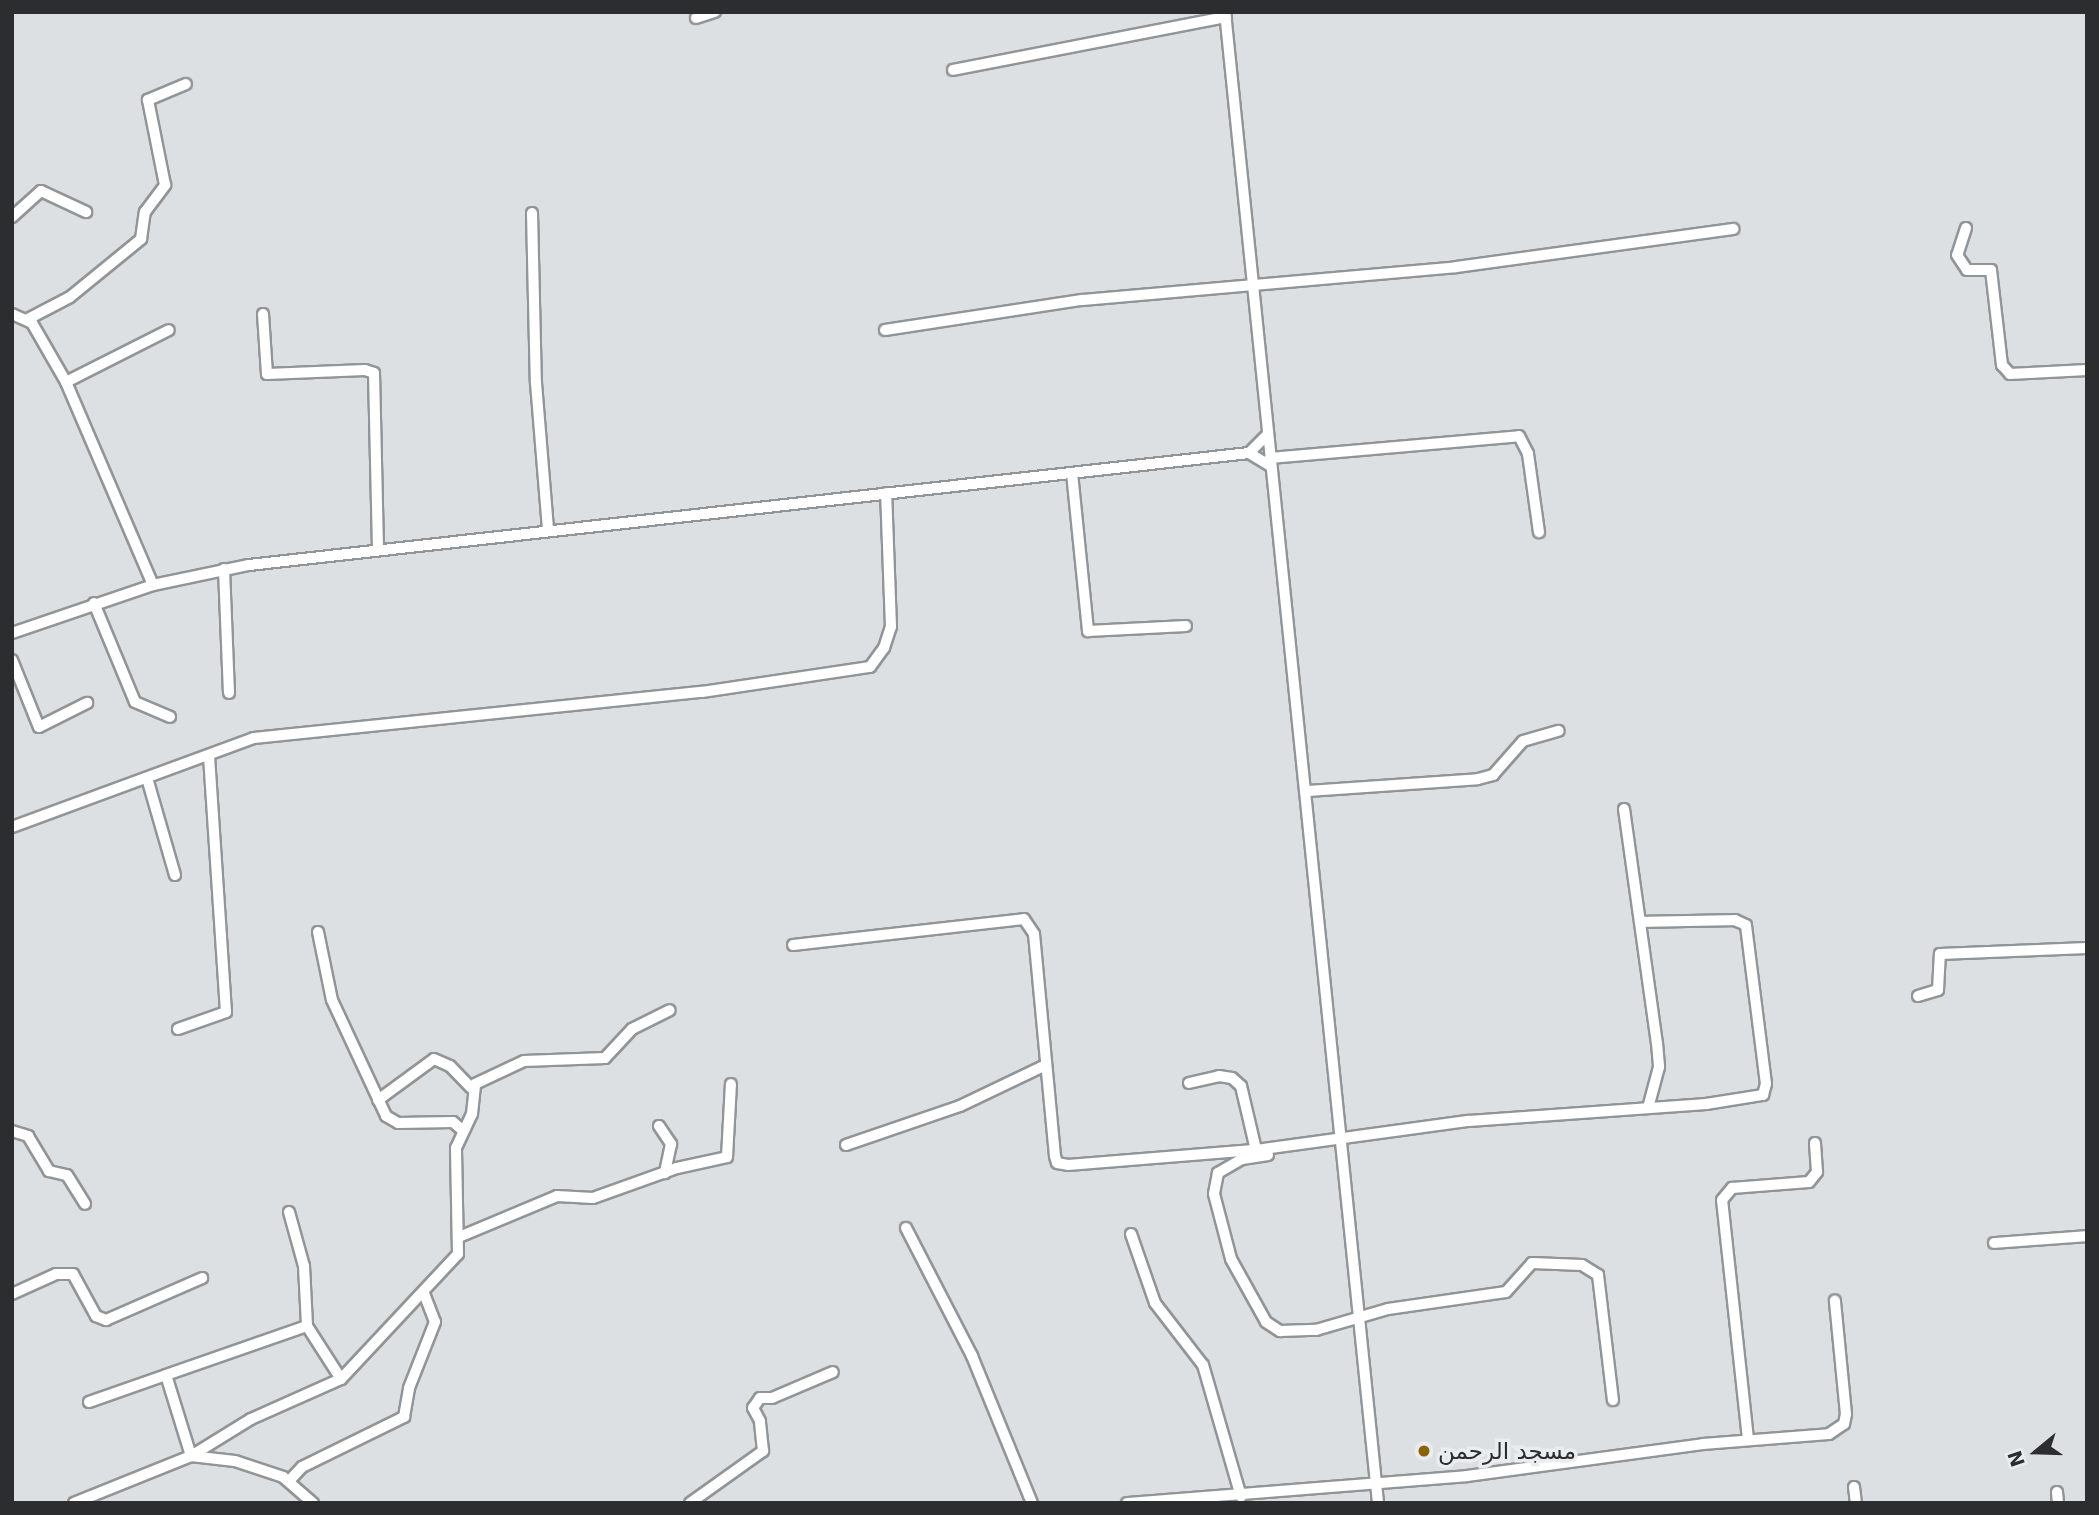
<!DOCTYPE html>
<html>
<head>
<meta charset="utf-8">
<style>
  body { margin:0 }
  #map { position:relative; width:2099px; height:1515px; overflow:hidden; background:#dde0e2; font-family:"DejaVu Sans",Cairo,sans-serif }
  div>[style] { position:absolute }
  .roads { filter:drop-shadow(2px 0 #929597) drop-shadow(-2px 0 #929597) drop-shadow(0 2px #929597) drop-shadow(0 -2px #929597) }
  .minor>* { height:10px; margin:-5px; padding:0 5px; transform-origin:5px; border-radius:5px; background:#fff }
  .dots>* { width:19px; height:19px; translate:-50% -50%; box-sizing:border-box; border:4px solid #eaedef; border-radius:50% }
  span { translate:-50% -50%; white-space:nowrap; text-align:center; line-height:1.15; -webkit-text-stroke:7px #eaedef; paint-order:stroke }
  .poi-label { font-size:23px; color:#2c2d2e }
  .left { translate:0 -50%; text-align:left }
  .frame { position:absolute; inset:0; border:14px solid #2c2d2e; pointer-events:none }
  .north { position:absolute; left:2001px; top:1417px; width:70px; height:70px; -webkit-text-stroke:5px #eaedef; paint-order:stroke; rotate:251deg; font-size:19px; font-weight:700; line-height:28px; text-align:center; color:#2c2d2e }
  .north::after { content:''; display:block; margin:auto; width:24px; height:32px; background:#2c2d2e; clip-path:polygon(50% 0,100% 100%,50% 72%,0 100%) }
</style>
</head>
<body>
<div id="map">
  <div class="roads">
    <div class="minor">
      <div style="left:1225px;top:12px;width:1499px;rotate:84.14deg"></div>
      <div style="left:696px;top:18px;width:20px;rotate:-18deg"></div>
      <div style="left:953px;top:70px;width:278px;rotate:-11deg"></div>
      <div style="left:532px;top:213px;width:170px;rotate:88.7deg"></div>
      <div style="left:536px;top:383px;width:146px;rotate:85.3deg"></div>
      <div style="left:12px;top:217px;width:39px;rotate:-42deg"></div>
      <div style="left:41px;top:191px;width:50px;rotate:25deg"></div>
      <div style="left:1966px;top:228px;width:28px;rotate:108deg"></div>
      <div style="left:1957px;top:255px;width:18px;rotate:56deg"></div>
      <div style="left:1967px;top:270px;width:24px"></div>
      <div style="left:1991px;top:270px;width:96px;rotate:83.4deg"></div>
      <div style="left:2002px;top:365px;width:12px;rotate:48deg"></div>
      <div style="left:2010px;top:374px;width:77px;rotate:-3deg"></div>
      <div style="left:12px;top:314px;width:22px;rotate:24deg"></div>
      <div style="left:32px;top:323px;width:68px;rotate:60deg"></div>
      <div style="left:66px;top:382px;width:221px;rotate:66.8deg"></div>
      <div style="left:263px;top:314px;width:60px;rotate:86.2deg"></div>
      <div style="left:267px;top:374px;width:98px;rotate:-2.3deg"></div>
      <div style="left:365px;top:370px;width:9px;rotate:18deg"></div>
      <div style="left:374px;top:373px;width:176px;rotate:88.7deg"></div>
      <div style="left:28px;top:319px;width:47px;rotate:-27.6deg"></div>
      <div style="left:70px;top:297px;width:92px;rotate:-39.2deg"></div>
      <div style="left:141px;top:239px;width:27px;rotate:-82deg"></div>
      <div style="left:145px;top:212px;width:34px;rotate:-53deg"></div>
      <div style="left:165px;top:185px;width:87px;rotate:-101.3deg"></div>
      <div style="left:148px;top:100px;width:41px;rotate:-22.8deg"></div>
      <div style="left:885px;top:330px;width:199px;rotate:-8.7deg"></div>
      <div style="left:1082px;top:300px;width:375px;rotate:-5deg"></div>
      <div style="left:1456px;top:267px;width:280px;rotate:-7.8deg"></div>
      <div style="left:66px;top:382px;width:115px;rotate:-26.8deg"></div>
      <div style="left:1249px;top:453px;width:26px;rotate:31deg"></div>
      <div style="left:1270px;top:458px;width:250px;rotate:-5deg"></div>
      <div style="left:1519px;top:436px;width:20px;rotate:63deg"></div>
      <div style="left:1528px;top:454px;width:79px;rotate:82deg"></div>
      <div style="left:1072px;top:473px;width:159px;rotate:84.2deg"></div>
      <div style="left:1088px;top:631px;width:98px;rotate:-2.9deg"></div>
      <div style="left:224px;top:569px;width:124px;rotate:87.7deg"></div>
      <div style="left:94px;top:603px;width:107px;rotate:67.5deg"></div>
      <div style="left:135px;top:702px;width:38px;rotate:23deg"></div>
      <div style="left:12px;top:633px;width:149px;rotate:-18.8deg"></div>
      <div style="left:153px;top:585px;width:98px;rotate:-11.8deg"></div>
      <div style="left:249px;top:565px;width:1006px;rotate:-6.39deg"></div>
      <div style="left:1249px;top:453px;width:25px;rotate:-45deg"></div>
      <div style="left:12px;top:660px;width:72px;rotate:68.1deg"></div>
      <div style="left:39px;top:727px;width:54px;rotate:-26.6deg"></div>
      <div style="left:147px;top:778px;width:101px;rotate:73.9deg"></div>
      <div style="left:1308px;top:791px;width:170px;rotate:-4deg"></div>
      <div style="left:1478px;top:779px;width:16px;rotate:-15deg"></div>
      <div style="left:1493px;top:775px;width:45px;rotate:-48.6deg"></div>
      <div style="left:1523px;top:741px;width:37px;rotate:-16deg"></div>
      <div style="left:1624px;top:809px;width:236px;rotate:82deg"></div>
      <div style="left:1657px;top:1043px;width:24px;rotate:85deg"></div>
      <div style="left:1659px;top:1067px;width:42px;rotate:105deg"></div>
      <div style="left:12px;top:827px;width:258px;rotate:-20.2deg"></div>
      <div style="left:254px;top:738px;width:450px;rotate:-5.9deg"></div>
      <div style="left:702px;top:692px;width:170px;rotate:-8.5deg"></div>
      <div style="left:870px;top:667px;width:24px;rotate:-54deg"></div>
      <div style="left:884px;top:648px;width:22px;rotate:-72deg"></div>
      <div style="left:891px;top:627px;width:134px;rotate:-92.1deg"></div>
      <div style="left:318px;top:932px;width:69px;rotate:78.4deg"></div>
      <div style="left:332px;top:1000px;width:128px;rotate:65deg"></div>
      <div style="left:386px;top:1116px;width:14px;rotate:30deg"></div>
      <div style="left:398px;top:1123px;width:55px;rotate:-1deg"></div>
      <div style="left:453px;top:1122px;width:11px;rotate:41deg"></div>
      <div style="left:793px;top:945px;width:232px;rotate:-6.4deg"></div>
      <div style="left:1024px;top:919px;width:18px;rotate:56deg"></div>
      <div style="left:1034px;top:934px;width:223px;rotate:84.6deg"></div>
      <div style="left:1055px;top:1156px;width:7px;rotate:74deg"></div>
      <div style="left:1057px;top:1163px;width:11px;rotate:10deg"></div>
      <div style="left:1068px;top:1165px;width:189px;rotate:-4.6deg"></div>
      <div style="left:1256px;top:1150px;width:215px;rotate:-7.8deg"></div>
      <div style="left:1469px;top:1121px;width:238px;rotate:-4.1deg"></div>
      <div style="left:1706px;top:1104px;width:58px;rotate:-9deg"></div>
      <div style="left:1763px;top:1095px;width:11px;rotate:-75deg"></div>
      <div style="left:1766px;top:1084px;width:160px;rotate:-97.2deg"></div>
      <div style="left:1746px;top:925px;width:12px;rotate:-156deg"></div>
      <div style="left:1735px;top:920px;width:94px;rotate:178.8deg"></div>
      <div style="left:1918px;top:996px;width:21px;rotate:-17deg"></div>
      <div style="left:1938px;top:990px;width:36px;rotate:-87deg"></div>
      <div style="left:1940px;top:954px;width:147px;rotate:-2.3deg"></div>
      <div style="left:178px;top:1029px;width:51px;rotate:-19.5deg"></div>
      <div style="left:226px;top:1012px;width:257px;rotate:-93.8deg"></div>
      <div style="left:1189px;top:1083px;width:31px;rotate:-13deg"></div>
      <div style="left:1219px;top:1076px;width:13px;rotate:9deg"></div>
      <div style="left:1232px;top:1078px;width:12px;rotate:42deg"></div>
      <div style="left:1241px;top:1086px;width:66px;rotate:76.8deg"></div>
      <div style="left:378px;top:1100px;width:69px;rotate:-36.2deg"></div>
      <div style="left:434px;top:1059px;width:17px;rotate:24deg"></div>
      <div style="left:450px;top:1066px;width:30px;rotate:46deg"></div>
      <div style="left:659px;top:1126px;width:22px;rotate:56deg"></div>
      <div style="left:671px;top:1144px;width:30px;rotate:102deg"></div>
      <div style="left:12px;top:1131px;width:17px;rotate:17deg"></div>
      <div style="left:28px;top:1136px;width:41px;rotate:59deg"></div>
      <div style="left:49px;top:1171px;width:18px;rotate:13deg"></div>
      <div style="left:67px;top:1175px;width:34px;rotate:58deg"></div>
      <div style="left:846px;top:1145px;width:120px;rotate:-18.9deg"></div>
      <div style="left:960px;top:1106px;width:95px;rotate:-25.5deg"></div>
      <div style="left:1268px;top:1155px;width:26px;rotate:171deg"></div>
      <div style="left:1242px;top:1159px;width:28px;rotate:150deg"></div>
      <div style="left:1218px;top:1173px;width:21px;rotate:101deg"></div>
      <div style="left:1214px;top:1194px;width:67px;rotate:75.3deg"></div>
      <div style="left:1231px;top:1259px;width:72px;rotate:60.9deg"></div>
      <div style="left:1266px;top:1322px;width:17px;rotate:33deg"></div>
      <div style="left:1280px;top:1331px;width:36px;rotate:-2deg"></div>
      <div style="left:1316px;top:1330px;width:75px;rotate:-16.3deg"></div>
      <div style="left:1388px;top:1309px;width:119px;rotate:-8.2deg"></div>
      <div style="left:1506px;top:1292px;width:39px;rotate:-48deg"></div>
      <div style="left:1532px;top:1263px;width:50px;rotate:2.3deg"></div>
      <div style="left:1582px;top:1265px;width:19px;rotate:32deg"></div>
      <div style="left:1598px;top:1275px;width:126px;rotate:83.2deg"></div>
      <div style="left:289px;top:1212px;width:56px;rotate:74.5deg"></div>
      <div style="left:304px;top:1266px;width:60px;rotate:87.1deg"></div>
      <div style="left:307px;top:1326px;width:63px;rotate:57.3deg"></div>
      <div style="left:906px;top:1228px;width:144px;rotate:62.7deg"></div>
      <div style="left:972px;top:1356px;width:159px;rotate:67.8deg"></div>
      <div style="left:1131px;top:1234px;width:73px;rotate:70.8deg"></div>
      <div style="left:1155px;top:1303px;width:78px;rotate:52.3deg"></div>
      <div style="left:1203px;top:1365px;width:137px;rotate:73.9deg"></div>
      <div style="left:459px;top:1237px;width:106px;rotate:-22.7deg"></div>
      <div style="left:557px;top:1196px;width:36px;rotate:3deg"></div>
      <div style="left:593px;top:1198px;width:89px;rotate:-19.7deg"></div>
      <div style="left:677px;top:1168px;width:51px;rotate:-12.4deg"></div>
      <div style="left:727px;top:1157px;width:73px;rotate:-86.9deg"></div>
      <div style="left:1994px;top:1243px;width:93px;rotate:-4.3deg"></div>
      <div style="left:12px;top:1294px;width:48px;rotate:-24.4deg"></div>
      <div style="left:56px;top:1274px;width:17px"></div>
      <div style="left:73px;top:1274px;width:48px;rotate:61.3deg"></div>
      <div style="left:96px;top:1316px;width:11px;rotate:22deg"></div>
      <div style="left:106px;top:1320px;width:105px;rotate:-23.6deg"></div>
      <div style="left:166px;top:1375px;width:149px;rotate:-19.2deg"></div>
      <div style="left:89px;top:1402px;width:82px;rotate:-19.3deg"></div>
      <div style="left:166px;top:1375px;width:85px;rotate:72.8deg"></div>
      <div style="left:191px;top:1456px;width:70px;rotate:-31.7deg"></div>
      <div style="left:251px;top:1419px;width:98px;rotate:-24deg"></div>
      <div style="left:341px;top:1379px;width:171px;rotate:-46.9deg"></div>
      <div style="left:458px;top:1254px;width:106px;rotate:-91.1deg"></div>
      <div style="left:456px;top:1148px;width:38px;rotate:-65deg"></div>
      <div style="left:472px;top:1114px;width:30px;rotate:-84deg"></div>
      <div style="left:475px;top:1084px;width:54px;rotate:-25.1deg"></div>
      <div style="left:524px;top:1061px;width:81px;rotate:-2.1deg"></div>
      <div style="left:605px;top:1058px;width:40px;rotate:-47deg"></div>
      <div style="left:632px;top:1029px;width:42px;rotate:-26.6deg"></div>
      <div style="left:1748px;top:1439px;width:240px;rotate:-96.2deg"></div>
      <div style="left:1722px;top:1200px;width:16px;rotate:-50deg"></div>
      <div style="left:1732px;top:1188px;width:77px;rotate:-4.5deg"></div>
      <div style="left:1809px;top:1182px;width:13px;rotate:-51deg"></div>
      <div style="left:1817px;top:1172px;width:29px;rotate:-94deg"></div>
      <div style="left:289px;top:1481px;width:19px;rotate:-47deg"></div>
      <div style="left:302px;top:1467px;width:114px;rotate:-26.1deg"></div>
      <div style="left:404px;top:1417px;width:29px;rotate:-80deg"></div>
      <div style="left:409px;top:1388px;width:71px;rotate:-68.5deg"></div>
      <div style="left:435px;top:1322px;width:30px;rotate:-111deg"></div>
      <div style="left:1854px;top:1487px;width:16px;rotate:83deg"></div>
      <div style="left:2057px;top:1492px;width:11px;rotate:85deg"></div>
      <div style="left:74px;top:1503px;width:126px;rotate:-21.9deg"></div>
      <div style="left:191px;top:1456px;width:44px;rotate:6.5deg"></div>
      <div style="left:235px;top:1461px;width:51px;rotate:18.4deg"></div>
      <div style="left:283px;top:1477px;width:40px;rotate:41deg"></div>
      <div style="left:690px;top:1503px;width:90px;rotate:-35.5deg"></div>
      <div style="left:763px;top:1451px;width:30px;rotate:-96deg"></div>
      <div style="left:760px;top:1421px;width:15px;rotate:-118deg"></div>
      <div style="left:753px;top:1408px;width:12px;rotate:-55deg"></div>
      <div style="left:760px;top:1398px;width:12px"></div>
      <div style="left:772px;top:1398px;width:66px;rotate:-23.1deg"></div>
      <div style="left:1127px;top:1503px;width:341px;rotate:-4.5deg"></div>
      <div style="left:1467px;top:1476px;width:238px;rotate:-7.7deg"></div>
      <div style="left:1703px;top:1444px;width:126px;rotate:-4.5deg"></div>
      <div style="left:1829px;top:1434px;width:18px;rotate:-34deg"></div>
      <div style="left:1844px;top:1424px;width:10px;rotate:-79deg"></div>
      <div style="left:1846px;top:1414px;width:114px;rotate:-95.6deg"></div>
    </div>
  </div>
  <div class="dots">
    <div style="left:1424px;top:1451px;background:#8b6304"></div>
  </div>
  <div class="poi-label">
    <span class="left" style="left:1438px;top:1451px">مسجد الرحمن</span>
  </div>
  <div class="frame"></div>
  <div class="north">N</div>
</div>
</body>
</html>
